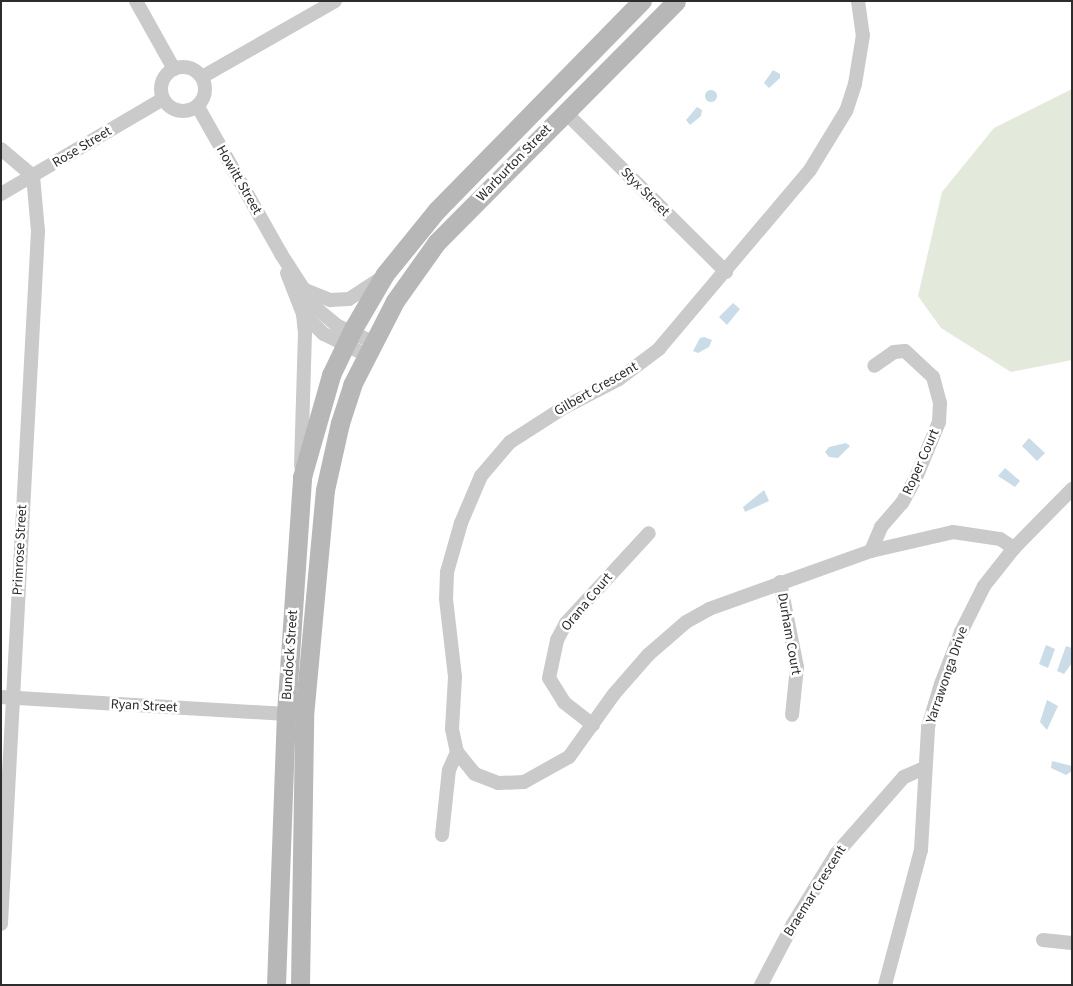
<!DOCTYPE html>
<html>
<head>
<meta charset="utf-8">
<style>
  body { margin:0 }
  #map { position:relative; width:1073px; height:986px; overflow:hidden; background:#fff; font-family:"Source Sans 3",sans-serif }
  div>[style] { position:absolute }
  .green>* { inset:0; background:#e3eadb }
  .water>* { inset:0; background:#c9dce8 }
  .round { border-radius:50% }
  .minor>* { height:14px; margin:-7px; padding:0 7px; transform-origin:7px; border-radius:7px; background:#cacaca }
  .minor>.ring { margin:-7px; padding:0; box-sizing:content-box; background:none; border:14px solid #cacaca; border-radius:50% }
  .secondary>* { height:19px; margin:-9.5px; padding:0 9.5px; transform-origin:9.5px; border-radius:9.5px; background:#b7b7b7 }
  span { translate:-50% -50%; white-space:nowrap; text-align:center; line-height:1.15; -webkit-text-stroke:5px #fff; paint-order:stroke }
  .street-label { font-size:14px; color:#2d2d2d }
  .frame { position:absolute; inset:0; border:2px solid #2d2d2d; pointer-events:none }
</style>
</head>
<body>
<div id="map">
  <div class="green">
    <div style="clip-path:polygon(1072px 89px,1072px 360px,1011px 372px,941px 328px,918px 296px,942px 192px,994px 128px)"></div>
  </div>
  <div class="water">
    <div style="clip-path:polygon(773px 70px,780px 74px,780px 78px,769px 88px,764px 83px)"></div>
    <div class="round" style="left:705px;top:90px;width:12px;height:12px"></div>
    <div style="clip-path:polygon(697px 107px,702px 110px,701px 116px,690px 125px,686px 120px)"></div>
    <div style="clip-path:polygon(733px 303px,740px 309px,727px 325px,719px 317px)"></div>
    <div style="clip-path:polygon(704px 337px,712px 340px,709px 347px,698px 353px,693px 351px,700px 338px)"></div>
    <div style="clip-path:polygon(1029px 438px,1045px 453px,1037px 461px,1022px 446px)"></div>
    <div style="clip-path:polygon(846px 443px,850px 446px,838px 458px,829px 457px,825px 452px,829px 447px)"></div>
    <div style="clip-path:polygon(1005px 468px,1020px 481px,1015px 487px,998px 476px)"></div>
    <div style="clip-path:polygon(764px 490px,769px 501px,745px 512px,743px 507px)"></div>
    <div style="clip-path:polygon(1046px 645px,1055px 649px,1048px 668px,1039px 664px)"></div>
    <div style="clip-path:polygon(1066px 646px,1072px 648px,1072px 663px,1064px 674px,1057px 671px)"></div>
    <div style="clip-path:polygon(1047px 700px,1058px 706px,1047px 730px,1040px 722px)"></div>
    <div style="clip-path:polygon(1052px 761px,1072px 766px,1072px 771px,1066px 775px,1051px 768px)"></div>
  </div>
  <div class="minor">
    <div style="left:136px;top:1px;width:78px;rotate:60.8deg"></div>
    <div style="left:858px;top:1px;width:34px;rotate:82deg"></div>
    <div style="left:863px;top:35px;width:50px;rotate:99.3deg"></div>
    <div style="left:855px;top:84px;width:28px;rotate:108deg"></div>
    <div style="left:846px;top:111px;width:69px;rotate:121.4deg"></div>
    <div style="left:810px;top:170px;width:234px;rotate:130.2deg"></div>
    <div style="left:659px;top:349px;width:50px;rotate:143.1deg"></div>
    <div style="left:619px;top:379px;width:63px;rotate:152.6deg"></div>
    <div style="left:563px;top:408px;width:63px;rotate:147.3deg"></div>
    <div style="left:510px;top:442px;width:45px;rotate:130.5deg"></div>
    <div style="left:481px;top:476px;width:51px;rotate:113.1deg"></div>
    <div style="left:461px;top:523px;width:51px;rotate:105.9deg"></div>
    <div style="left:447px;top:572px;width:27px;rotate:92deg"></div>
    <div style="left:446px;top:599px;width:79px;rotate:83.4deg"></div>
    <div style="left:455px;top:677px;width:52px;rotate:93.3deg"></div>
    <div style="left:452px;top:729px;width:24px;rotate:78deg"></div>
    <div style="left:457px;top:752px;width:28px;rotate:51deg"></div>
    <div style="left:475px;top:774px;width:25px;rotate:21deg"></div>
    <div style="left:498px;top:783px;width:26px;rotate:-2deg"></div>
    <div style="left:524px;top:782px;width:51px;rotate:-29.1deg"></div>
    <div style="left:569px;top:757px;width:77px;rotate:-54.5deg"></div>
    <div style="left:614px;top:694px;width:52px;rotate:-48.9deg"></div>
    <div style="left:648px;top:655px;width:50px;rotate:-41deg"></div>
    <div style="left:686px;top:622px;width:26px;rotate:-29deg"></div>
    <div style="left:709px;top:609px;width:172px;rotate:-19.7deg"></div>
    <div style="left:871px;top:551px;width:84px;rotate:-13deg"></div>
    <div style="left:953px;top:532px;width:48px;rotate:8.5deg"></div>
    <div style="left:1000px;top:539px;width:17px;rotate:33deg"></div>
    <div class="ring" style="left:161px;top:67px;width:30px;height:30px"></div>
    <div style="left:202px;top:77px;width:153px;rotate:-29.7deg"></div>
    <div style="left:198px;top:107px;width:169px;rotate:60.5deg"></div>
    <div style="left:281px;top:254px;width:64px;rotate:57.1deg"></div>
    <div style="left:316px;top:308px;width:26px;rotate:40deg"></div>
    <div style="left:336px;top:325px;width:40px;rotate:25deg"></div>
    <div style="left:565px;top:112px;width:227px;rotate:44.8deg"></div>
    <div style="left:1px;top:149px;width:42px;rotate:40.2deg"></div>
    <div style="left:33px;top:176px;width:55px;rotate:84.8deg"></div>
    <div style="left:38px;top:231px;width:694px;rotate:93.06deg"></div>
    <div style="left:1px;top:194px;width:188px;rotate:-30.4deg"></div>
    <div style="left:287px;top:273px;width:44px;rotate:68.7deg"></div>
    <div style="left:303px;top:314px;width:18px;rotate:84deg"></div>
    <div style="left:305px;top:332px;width:134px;rotate:91.7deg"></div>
    <div style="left:305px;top:290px;width:27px;rotate:22deg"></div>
    <div style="left:330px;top:300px;width:19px;rotate:-3deg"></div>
    <div style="left:349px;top:299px;width:37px;rotate:-33deg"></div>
    <div style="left:303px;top:314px;width:29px;rotate:44deg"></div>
    <div style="left:324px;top:334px;width:47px;rotate:26.6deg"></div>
    <div style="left:871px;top:551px;width:26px;rotate:-67deg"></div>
    <div style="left:881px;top:527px;width:32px;rotate:-49deg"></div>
    <div style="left:902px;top:503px;width:26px;rotate:-61deg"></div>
    <div style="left:915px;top:480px;width:63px;rotate:-67.5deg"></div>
    <div style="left:939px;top:422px;width:19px;rotate:-87deg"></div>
    <div style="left:940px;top:403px;width:27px;rotate:-105deg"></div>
    <div style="left:933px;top:377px;width:38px;rotate:-137deg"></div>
    <div style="left:905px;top:351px;width:11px;rotate:175deg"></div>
    <div style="left:894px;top:352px;width:24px;rotate:145deg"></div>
    <div style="left:780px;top:582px;width:87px;rotate:78.7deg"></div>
    <div style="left:797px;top:667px;width:48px;rotate:95.9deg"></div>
    <div style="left:1px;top:697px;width:286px;rotate:3.4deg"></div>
    <div style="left:593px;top:725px;width:37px;rotate:-142deg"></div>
    <div style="left:564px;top:702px;width:28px;rotate:-122deg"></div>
    <div style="left:549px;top:678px;width:39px;rotate:-78deg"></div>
    <div style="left:557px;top:640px;width:19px;rotate:-62deg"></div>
    <div style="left:566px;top:623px;width:122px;rotate:-47.3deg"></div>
    <div style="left:442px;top:835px;width:65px;rotate:-83.9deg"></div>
    <div style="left:449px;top:770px;width:20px;rotate:-66deg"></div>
    <div style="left:1043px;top:940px;width:29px;rotate:6deg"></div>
    <div style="left:761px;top:985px;width:69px;rotate:-62.3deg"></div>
    <div style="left:793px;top:924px;width:82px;rotate:-58.4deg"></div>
    <div style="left:836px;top:854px;width:103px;rotate:-48.6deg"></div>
    <div style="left:904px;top:777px;width:22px;rotate:-24deg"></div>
    <div style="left:885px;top:985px;width:140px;rotate:-75.1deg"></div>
    <div style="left:921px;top:850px;width:123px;rotate:-86.7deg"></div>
    <div style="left:928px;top:727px;width:45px;rotate:-73.2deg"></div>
    <div style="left:941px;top:684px;width:56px;rotate:-69deg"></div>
    <div style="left:961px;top:632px;width:51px;rotate:-63.4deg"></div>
    <div style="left:984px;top:586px;width:48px;rotate:-51.7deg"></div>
    <div style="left:1014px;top:548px;width:83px;rotate:-45.5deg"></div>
  </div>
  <div class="secondary">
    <div style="left:276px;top:985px;width:271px;rotate:-87.9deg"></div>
    <div style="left:286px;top:714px;width:238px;rotate:-86.1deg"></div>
    <div style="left:302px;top:477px;width:106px;rotate:-74.1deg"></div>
    <div style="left:331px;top:375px;width:53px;rotate:-64.4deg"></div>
    <div style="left:354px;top:327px;width:61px;rotate:-59.7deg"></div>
    <div style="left:385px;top:274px;width:82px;rotate:-50.9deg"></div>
    <div style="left:437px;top:210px;width:293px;rotate:-45.6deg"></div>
    <div style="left:300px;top:985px;width:269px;rotate:-89.1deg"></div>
    <div style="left:304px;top:716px;width:227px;rotate:-84.7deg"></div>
    <div style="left:325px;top:490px;width:69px;rotate:-77.4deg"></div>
    <div style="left:340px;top:423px;width:40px;rotate:-72deg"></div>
    <div style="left:352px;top:385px;width:94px;rotate:-62.9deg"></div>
    <div style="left:395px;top:301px;width:72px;rotate:-54.6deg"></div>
    <div style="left:437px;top:242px;width:339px;rotate:-45.2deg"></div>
  </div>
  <div class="street-label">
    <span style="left:82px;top:147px;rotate:-31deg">Rose Street</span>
    <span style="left:514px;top:163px;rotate:-46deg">Warburton Street</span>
    <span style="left:239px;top:180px;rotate:60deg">Howitt Street</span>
    <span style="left:645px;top:192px;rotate:45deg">Styx Street</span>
    <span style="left:596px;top:389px;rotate:-30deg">Gilbert Crescent</span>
    <span style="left:921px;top:462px;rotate:-66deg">Roper Court</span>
    <span style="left:20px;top:550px;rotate:-87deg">Primrose Street</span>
    <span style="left:587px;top:602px;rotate:-50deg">Orana Court</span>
    <span style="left:789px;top:634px;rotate:80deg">Durham Court</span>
    <span style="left:290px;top:655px;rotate:-86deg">Bundock Street</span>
    <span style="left:947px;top:675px;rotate:-71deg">Yarrawonga Drive</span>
    <span style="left:144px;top:706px;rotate:3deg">Ryan Street</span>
    <span style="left:815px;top:891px;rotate:-58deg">Braemar Crescent</span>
  </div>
  <div class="frame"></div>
</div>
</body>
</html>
